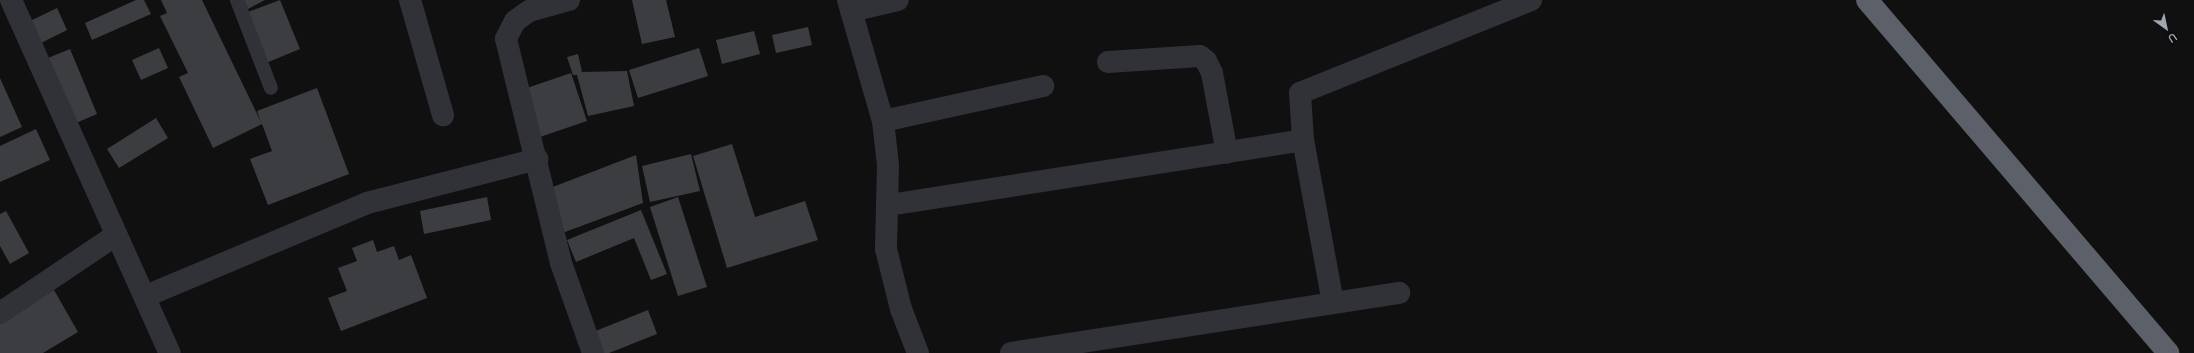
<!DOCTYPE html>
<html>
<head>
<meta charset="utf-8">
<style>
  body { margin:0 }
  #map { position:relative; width:2194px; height:353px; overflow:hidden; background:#101011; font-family:Manrope,sans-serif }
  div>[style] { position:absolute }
  .building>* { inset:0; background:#3c3d41 }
  .service>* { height:14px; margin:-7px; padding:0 7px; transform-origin:7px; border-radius:7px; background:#303237 }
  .minor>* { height:22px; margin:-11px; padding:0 11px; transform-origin:11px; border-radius:11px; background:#303237 }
  .motorway>* { height:22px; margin:-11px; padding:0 11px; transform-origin:11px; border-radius:11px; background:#5c6068 }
  span { translate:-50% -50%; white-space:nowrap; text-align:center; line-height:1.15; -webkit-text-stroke:3.5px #0b0b0c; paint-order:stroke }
  .north { position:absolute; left:2146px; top:8px; width:40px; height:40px; -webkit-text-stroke:3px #0b0b0c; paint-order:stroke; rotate:147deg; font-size:11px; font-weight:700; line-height:16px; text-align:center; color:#a0a7b3 }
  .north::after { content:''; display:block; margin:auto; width:14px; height:18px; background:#a0a7b3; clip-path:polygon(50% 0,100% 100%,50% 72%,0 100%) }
</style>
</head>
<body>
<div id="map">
  <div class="building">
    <div style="clip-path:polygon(136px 0,144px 0,151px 14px,92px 40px,85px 23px)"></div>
    <div style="clip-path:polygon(161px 0,202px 0,261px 122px,257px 111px,317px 88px,349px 174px,268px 205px,250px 159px,272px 151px,262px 124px,213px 148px,179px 77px,188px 73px,160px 16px,167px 13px)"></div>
    <div style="clip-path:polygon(244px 0,265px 0,248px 9px)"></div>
    <div style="clip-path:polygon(280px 0,300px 49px,266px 63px,245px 13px)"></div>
    <div style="clip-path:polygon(632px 0,666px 0,675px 37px,642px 44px)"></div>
    <div style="clip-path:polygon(57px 8px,67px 30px,39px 44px,28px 22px)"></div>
    <div style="clip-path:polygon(808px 27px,812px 45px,776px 53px,772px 35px)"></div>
    <div style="clip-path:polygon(754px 31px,760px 54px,722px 64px,716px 40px)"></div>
    <div style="clip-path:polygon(159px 48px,168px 68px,141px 80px,132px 60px)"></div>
    <div style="clip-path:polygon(699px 48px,708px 76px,638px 98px,629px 70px)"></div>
    <div style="clip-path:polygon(70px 49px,97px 114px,76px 123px,48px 58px)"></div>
    <div style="clip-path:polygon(578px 54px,582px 72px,627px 71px,634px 106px,588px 116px,577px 75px,573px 75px,567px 57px)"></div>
    <div style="clip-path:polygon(571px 73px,587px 121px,540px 137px,524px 89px)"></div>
    <div style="clip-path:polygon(0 78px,22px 127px,0 137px)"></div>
    <div style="clip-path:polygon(156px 118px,168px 138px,119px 168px,107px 149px)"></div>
    <div style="clip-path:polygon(36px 129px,50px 160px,0 182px,0 146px)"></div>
    <div style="clip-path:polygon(732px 144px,755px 217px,805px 201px,818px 240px,727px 268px,693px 156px)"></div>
    <div style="clip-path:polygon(691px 154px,700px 191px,650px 202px,642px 166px)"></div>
    <div style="clip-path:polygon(636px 155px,643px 203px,557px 235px,545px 190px)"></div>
    <div style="clip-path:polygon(487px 197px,491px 220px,424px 234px,420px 211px)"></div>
    <div style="clip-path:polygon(678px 197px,707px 287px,678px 296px,650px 207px)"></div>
    <div style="clip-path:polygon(641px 210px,667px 274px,651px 280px,634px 238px,576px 262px,567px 240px)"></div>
    <div style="clip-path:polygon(6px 211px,29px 253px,10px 264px,0 246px,0 214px)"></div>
    <div style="clip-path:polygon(373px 240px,377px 252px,394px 246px,399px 260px,411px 255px,427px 298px,341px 331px,328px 298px,347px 291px,338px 268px,357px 261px,352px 248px)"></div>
    <div style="clip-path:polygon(54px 290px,78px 332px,43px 353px,0 353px,0 322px)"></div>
    <div style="clip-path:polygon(648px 310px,657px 334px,609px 353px,600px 353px,593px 332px)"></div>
  </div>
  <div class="service">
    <div style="left:237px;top:0;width:94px;rotate:68.9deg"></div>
  </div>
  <div class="minor">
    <div style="left:11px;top:0;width:387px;rotate:65.8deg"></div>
    <div style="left:410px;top:0;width:120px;rotate:74deg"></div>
    <div style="left:569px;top:0;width:41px;rotate:164.6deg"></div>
    <div style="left:529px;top:11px;width:17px;rotate:144deg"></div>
    <div style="left:515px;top:21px;width:20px;rotate:117deg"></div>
    <div style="left:506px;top:39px;width:231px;rotate:76.2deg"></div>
    <div style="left:561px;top:263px;width:96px;rotate:70.4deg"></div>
    <div style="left:848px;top:0;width:126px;rotate:73.9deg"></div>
    <div style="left:883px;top:121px;width:44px;rotate:83.5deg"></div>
    <div style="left:888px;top:165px;width:84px;rotate:91.4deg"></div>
    <div style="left:886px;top:249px;width:62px;rotate:76deg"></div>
    <div style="left:901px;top:309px;width:47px;rotate:68.9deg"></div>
    <div style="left:851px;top:11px;width:48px;rotate:-13.2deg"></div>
    <div style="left:1108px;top:62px;width:92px;rotate:-3.7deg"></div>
    <div style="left:1200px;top:56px;width:8px;rotate:40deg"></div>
    <div style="left:1206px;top:61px;width:13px;rotate:63deg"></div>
    <div style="left:1212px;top:73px;width:81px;rotate:79.4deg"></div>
    <div style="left:883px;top:121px;width:164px;rotate:-12.3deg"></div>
    <div style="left:889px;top:205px;width:419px;rotate:-8.9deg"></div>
    <div style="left:146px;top:296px;width:240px;rotate:-22.8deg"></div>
    <div style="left:367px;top:203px;width:176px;rotate:-14.5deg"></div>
    <div style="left:1333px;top:303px;width:166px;rotate:-100.4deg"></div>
    <div style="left:1303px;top:140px;width:47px;rotate:-93.7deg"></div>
    <div style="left:1300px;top:93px;width:249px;rotate:-21.9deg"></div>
    <div style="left:0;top:313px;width:140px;rotate:-33.9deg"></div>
    <div style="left:1011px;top:353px;width:393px;rotate:-8.8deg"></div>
  </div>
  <div class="motorway">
    <div style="left:1867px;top:0;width:464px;rotate:49.5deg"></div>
  </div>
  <div class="north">U</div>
</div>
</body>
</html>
